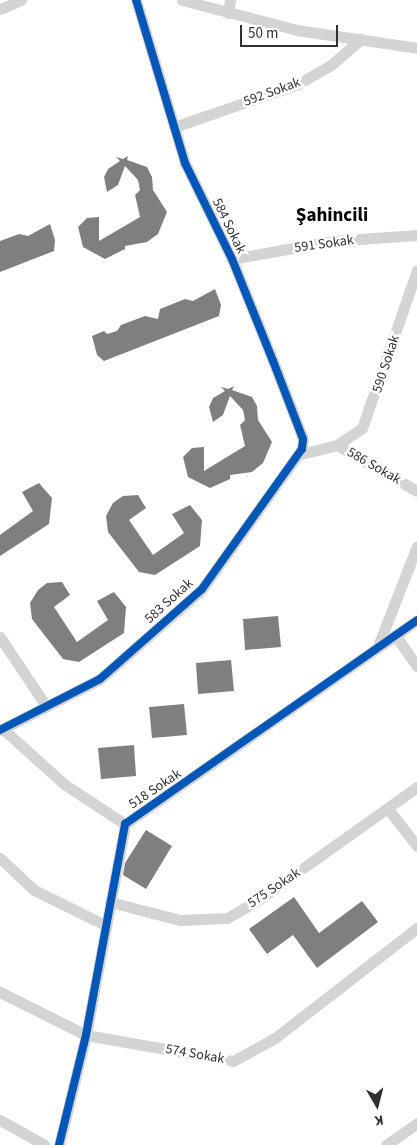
<!DOCTYPE html>
<html>
<head>
<meta charset="utf-8">
<style>
  body { margin:0 }
  #map { position:relative; width:417px; height:1145px; overflow:hidden; background:#fff; font-family:"Source Sans 3",sans-serif }
  div>[style] { position:absolute }
  .building>* { inset:0; background:#7f7f7f }
  .street>* { height:11px; margin:-5.5px; padding:0 5.5px; transform-origin:5.5px; border-radius:5.5px; background:#d4d4d4 }
  .cycleway>* { height:8px; margin:-4px; padding:0 4px; transform-origin:4px; border-radius:4px; background:#0057b8 }
  span { translate:-50% -50%; white-space:nowrap; text-align:center; line-height:1.15; -webkit-text-stroke:5px #fff; paint-order:stroke }
  .street-label { font-size:14px; color:#303030 }
  .district-label { font-size:19px; color:#000; font-weight:700 }
  .north { position:absolute; left:352px; top:1080px; width:50px; height:50px; -webkit-text-stroke:4px #fff; paint-order:stroke; rotate:172deg; font-size:14px; font-weight:700; line-height:20px; text-align:center; color:#303030 }
  .north::after { content:''; display:block; margin:auto; width:18px; height:22px; background:#303030; clip-path:polygon(50% 0,100% 100%,50% 72%,0 100%) }
  .scale { position:absolute; left:240px; top:25px; width:98px; height:22px; box-sizing:border-box; border:2px solid #303030; border-top:0; padding-left:6px; font-size:15px; line-height:18px; white-space:nowrap; color:#303030; -webkit-text-stroke:4px #fff; paint-order:stroke }
</style>
</head>
<body>
<div id="map">
  <div class="building">
    <div style="clip-path:polygon(128px 156px,127px 160px,147px 167px,152px 177px,153px 190px,167px 212px,158px 234px,147px 242px,125px 246px,125px 249px,105px 259px,83px 247px,78px 227px,87px 218px,99px 217px,99px 241px,140px 217px,135px 195px,140px 190px,138px 180px,125px 166px,118px 185px,107px 192px,104px 177px,108px 169px,120px 161px,116px 157px,123px 159px)"></div>
    <div style="clip-path:polygon(50px 224px,55px 240px,54px 251px,0 272px,0 241px,19px 234px,28px 236px)"></div>
    <div style="clip-path:polygon(215px 289px,221px 305px,219px 316px,104px 361px,97px 355px,92px 336px,104px 331px,107px 334px,117px 331px,121px 325px,145px 316px,158px 319px,160px 309px,185px 299px,193px 301px)"></div>
    <div style="clip-path:polygon(234px 386px,232px 390px,252px 397px,257px 406px,258px 420px,272px 442px,263px 463px,252px 472px,230px 475px,230px 479px,210px 488px,188px 477px,183px 457px,192px 448px,204px 447px,204px 471px,245px 446px,240px 425px,245px 420px,243px 410px,230px 396px,223px 415px,213px 422px,209px 407px,213px 398px,225px 391px,221px 387px,228px 389px)"></div>
    <div style="clip-path:polygon(39px 483px,52px 498px,49px 524px,0 556px,0 535px,33px 511px,22px 492px)"></div>
    <div style="clip-path:polygon(138px 495px,146px 508px,129px 520px,153px 555px,184px 533px,172px 514px,190px 505px,202px 520px,200px 546px,155px 575px,139px 572px,108px 532px,106px 516px,113px 503px,123px 496px)"></div>
    <div style="clip-path:polygon(62px 582px,70px 595px,54px 607px,77px 642px,108px 620px,97px 601px,114px 592px,126px 607px,124px 633px,79px 662px,63px 659px,32px 619px,30px 603px,38px 590px,47px 583px)"></div>
    <div style="clip-path:polygon(278px 616px,281px 647px,245px 650px,243px 619px)"></div>
    <div style="clip-path:polygon(231px 660px,234px 691px,198px 694px,196px 663px)"></div>
    <div style="clip-path:polygon(184px 704px,187px 735px,152px 738px,149px 707px)"></div>
    <div style="clip-path:polygon(134px 745px,136px 776px,101px 779px,98px 748px)"></div>
    <div style="clip-path:polygon(146px 830px,172px 846px,146px 889px,123px 875px,125px 863px)"></div>
    <div style="clip-path:polygon(294px 897px,319px 933px,362px 901px,378px 922px,317px 968px,293px 935px,267px 954px,249px 929px)"></div>
  </div>
  <div class="street">
    <div style="left:182px;top:0;width:119px;rotate:14.6deg"></div>
    <div style="left:297px;top:30px;width:121px;rotate:8.5deg"></div>
    <div style="left:0;top:9px;width:23px;rotate:-23deg"></div>
    <div style="left:228px;top:13px;width:13px;rotate:-81deg"></div>
    <div style="left:174px;top:127px;width:131px;rotate:-19.1deg"></div>
    <div style="left:298px;top:84px;width:38px;rotate:-30deg"></div>
    <div style="left:331px;top:65px;width:40px;rotate:-41deg"></div>
    <div style="left:232px;top:259px;width:102px;rotate:-10.2deg"></div>
    <div style="left:332px;top:241px;width:85px;rotate:-4deg"></div>
    <div style="left:337px;top:445px;width:92px;rotate:29.9deg"></div>
    <div style="left:301px;top:454px;width:37px;rotate:-14deg"></div>
    <div style="left:337px;top:445px;width:30px;rotate:-34deg"></div>
    <div style="left:362px;top:428px;width:167px;rotate:-70.8deg"></div>
    <div style="left:395px;top:635px;width:38px;rotate:55deg"></div>
    <div style="left:0;top:637px;width:83px;rotate:56.3deg"></div>
    <div style="left:378px;top:646px;width:107px;rotate:-68.7deg"></div>
    <div style="left:3px;top:729px;width:82px;rotate:42deg"></div>
    <div style="left:64px;top:784px;width:73px;rotate:33.3deg"></div>
    <div style="left:0;top:730px;width:112px;rotate:-27deg"></div>
    <div style="left:100px;top:679px;width:136px;rotate:-41.4deg"></div>
    <div style="left:202px;top:589px;width:172px;rotate:-54.5deg"></div>
    <div style="left:302px;top:449px;width:10px;rotate:-84deg"></div>
    <div style="left:303px;top:439px;width:84px;rotate:-111deg"></div>
    <div style="left:273px;top:361px;width:110px;rotate:-111.9deg"></div>
    <div style="left:232px;top:259px;width:107px;rotate:-116.1deg"></div>
    <div style="left:185px;top:163px;width:170px;rotate:-106.7deg"></div>
    <div style="left:388px;top:809px;width:47px;rotate:51.9deg"></div>
    <div style="left:0;top:858px;width:47px;rotate:43.3deg"></div>
    <div style="left:34px;top:890px;width:79px;rotate:26.2deg"></div>
    <div style="left:110px;top:902px;width:72px;rotate:14.4deg"></div>
    <div style="left:180px;top:920px;width:47px;rotate:-2.4deg"></div>
    <div style="left:227px;top:918px;width:36px;rotate:-30deg"></div>
    <div style="left:258px;top:900px;width:195px;rotate:-35.4deg"></div>
    <div style="left:0;top:992px;width:96px;rotate:26.6deg"></div>
    <div style="left:86px;top:1035px;width:149px;rotate:10deg"></div>
    <div style="left:233px;top:1061px;width:48px;rotate:-28.7deg"></div>
    <div style="left:275px;top:1038px;width:180px;rotate:-37.8deg"></div>
    <div style="left:0;top:1120px;width:51px;rotate:29.1deg"></div>
    <div style="left:59px;top:1145px;width:113px;rotate:-76.2deg"></div>
    <div style="left:86px;top:1035px;width:215px;rotate:-79.5deg"></div>
    <div style="left:125px;top:824px;width:356px;rotate:-34.9deg"></div>
    <div style="left:386px;top:1145px;width:38px;rotate:-35deg"></div>
  </div>
  <div class="cycleway">
    <div style="left:0;top:730px;width:112px;rotate:-27deg"></div>
    <div style="left:100px;top:679px;width:136px;rotate:-41.4deg"></div>
    <div style="left:202px;top:589px;width:172px;rotate:-54.5deg"></div>
    <div style="left:302px;top:449px;width:10px;rotate:-84deg"></div>
    <div style="left:303px;top:439px;width:84px;rotate:-111deg"></div>
    <div style="left:273px;top:361px;width:110px;rotate:-111.9deg"></div>
    <div style="left:232px;top:259px;width:107px;rotate:-116.1deg"></div>
    <div style="left:185px;top:163px;width:170px;rotate:-106.7deg"></div>
    <div style="left:59px;top:1145px;width:113px;rotate:-76.2deg"></div>
    <div style="left:86px;top:1035px;width:215px;rotate:-79.5deg"></div>
    <div style="left:125px;top:824px;width:356px;rotate:-34.9deg"></div>
  </div>
  <div class="street-label">
    <span style="left:272px;top:92px;rotate:-20deg">592 Sokak</span>
    <span style="left:229px;top:226px;rotate:64deg">584 Sokak</span>
    <span style="left:324px;top:244px;rotate:-8deg">591 Sokak</span>
    <span style="left:386px;top:364px;rotate:-72deg">590 Sokak</span>
    <span style="left:374px;top:466px;rotate:30deg">586 Sokak</span>
    <span style="left:169px;top:601px;rotate:-42deg">583 Sokak</span>
    <span style="left:155px;top:789px;rotate:-34deg">518 Sokak</span>
    <span style="left:274px;top:888px;rotate:-34deg">575 Sokak</span>
    <span style="left:195px;top:1054px;rotate:10deg">574 Sokak</span>
  </div>
  <div class="district-label">
    <span style="left:332px;top:216px">Şahincili</span>
  </div>
  <div class="north">K</div>
  <div class="scale">50 m</div>
</div>
</body>
</html>
